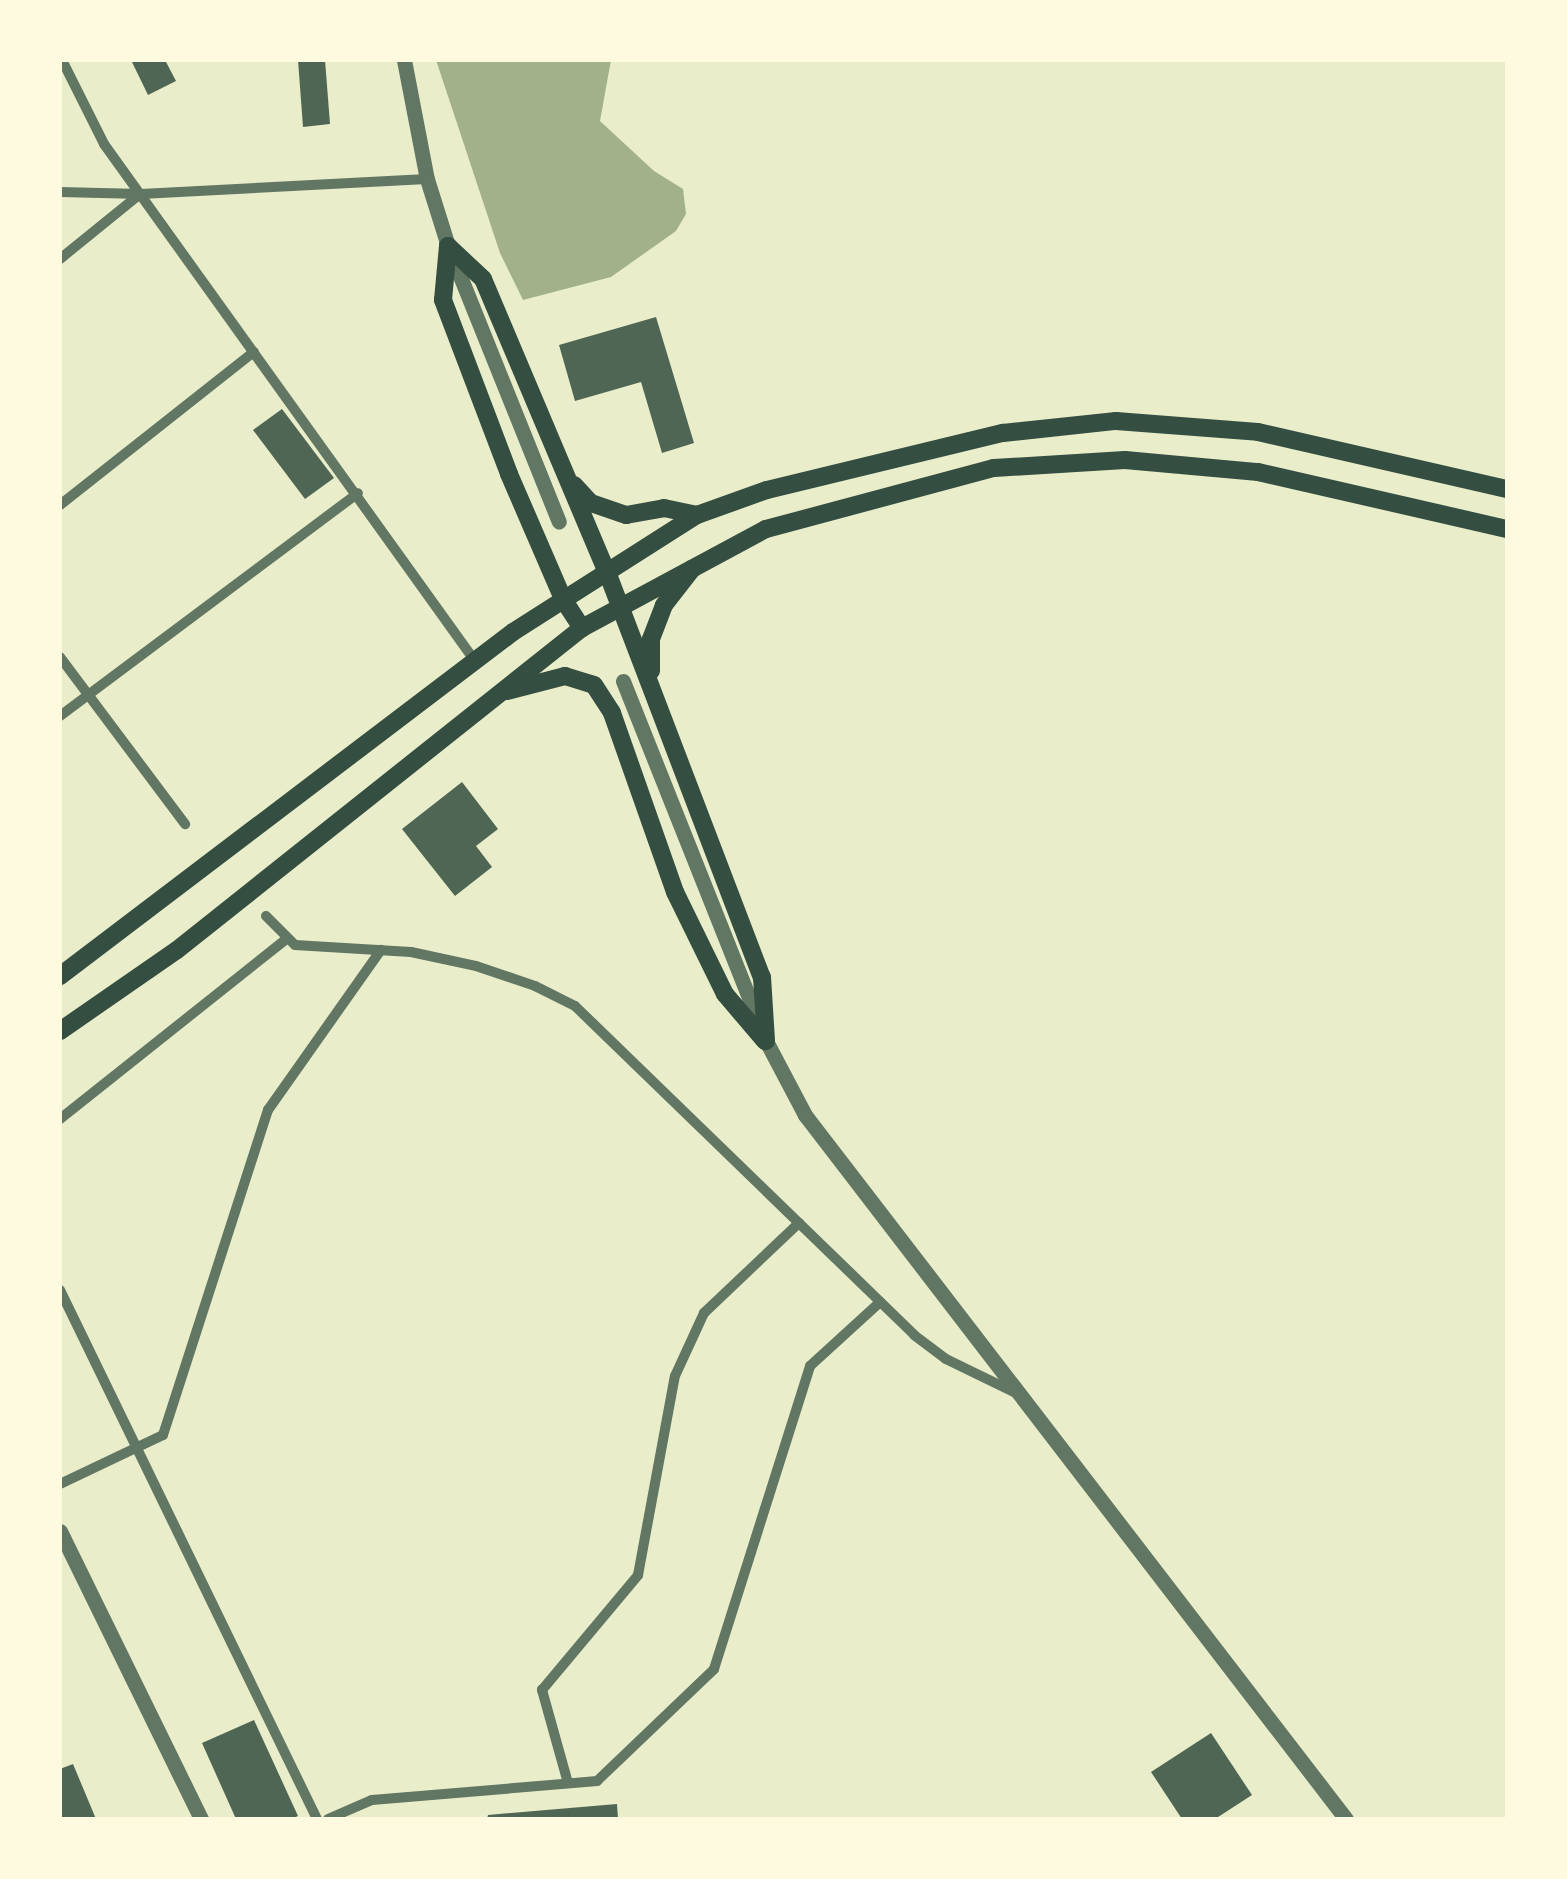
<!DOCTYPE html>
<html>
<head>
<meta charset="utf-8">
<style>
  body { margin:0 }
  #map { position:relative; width:1567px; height:1879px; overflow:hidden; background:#e9edc9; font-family:"PT Sans",sans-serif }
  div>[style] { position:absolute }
  .water>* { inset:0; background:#a3b18a }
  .building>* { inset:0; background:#4f6655 }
  .minor>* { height:10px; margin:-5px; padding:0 5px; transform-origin:5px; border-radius:5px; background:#617663 }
  .tertiary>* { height:15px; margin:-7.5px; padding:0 7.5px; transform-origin:7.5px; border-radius:7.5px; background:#617663 }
  .secondary>* { height:18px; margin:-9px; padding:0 9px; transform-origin:9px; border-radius:9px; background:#344e41 }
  span { translate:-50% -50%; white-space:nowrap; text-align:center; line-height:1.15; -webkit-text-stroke:9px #fefae0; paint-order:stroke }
  .frame { position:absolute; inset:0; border:62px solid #fefae0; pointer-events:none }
</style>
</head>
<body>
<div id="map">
  <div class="water">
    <div style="clip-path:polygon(436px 60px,611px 60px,600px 121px,654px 171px,683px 189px,686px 214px,676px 231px,611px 277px,523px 300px,500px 253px)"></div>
  </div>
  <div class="building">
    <div style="clip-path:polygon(131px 60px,165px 60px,176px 81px,148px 95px)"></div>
    <div style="clip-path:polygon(298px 60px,325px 60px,330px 124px,303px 127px)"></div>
    <div style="clip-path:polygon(656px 317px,694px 443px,662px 453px,641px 382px,575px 401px,559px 345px)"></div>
    <div style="clip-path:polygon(282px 409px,334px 478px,305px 499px,253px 430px)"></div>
    <div style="clip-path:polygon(462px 782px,498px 829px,476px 846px,492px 867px,455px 896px,402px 829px)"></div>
    <div style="clip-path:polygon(254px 1720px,298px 1816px,291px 1819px,236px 1819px,202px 1743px)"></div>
    <div style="clip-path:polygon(1211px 1733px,1252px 1795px,1215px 1819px,1182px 1819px,1151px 1772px)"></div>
    <div style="clip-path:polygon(73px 1764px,96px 1819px,60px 1819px,60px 1769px)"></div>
    <div style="clip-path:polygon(617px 1804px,618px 1819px,487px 1819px,488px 1815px)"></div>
  </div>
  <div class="minor">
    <div style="left:62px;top:60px;width:94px;rotate:63.4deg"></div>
    <div style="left:104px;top:144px;width:636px;rotate:54.34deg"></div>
    <div style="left:60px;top:192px;width:81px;rotate:1.4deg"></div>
    <div style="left:141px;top:194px;width:286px;rotate:-3deg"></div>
    <div style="left:60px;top:259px;width:103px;rotate:-39.1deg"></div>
    <div style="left:60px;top:505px;width:247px;rotate:-38.3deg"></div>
    <div style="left:60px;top:657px;width:209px;rotate:53.2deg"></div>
    <div style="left:60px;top:716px;width:372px;rotate:-36.8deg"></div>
    <div style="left:266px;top:916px;width:41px;rotate:45deg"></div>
    <div style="left:295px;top:945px;width:116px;rotate:3.5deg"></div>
    <div style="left:411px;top:952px;width:66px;rotate:12.2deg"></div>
    <div style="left:476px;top:966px;width:62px;rotate:18.7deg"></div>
    <div style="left:535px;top:986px;width:45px;rotate:26.6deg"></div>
    <div style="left:575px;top:1006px;width:472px;rotate:44.1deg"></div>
    <div style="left:914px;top:1335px;width:40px;rotate:37deg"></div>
    <div style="left:946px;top:1359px;width:80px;rotate:25.9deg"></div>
    <div style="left:60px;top:1119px;width:288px;rotate:-38.5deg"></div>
    <div style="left:60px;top:1290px;width:588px;rotate:64.09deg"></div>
    <div style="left:60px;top:1484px;width:114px;rotate:-25.4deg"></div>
    <div style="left:163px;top:1435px;width:342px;rotate:-72.1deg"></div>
    <div style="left:268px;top:1110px;width:196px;rotate:-54.8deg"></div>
    <div style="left:568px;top:1783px;width:97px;rotate:-105.6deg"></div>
    <div style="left:542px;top:1690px;width:150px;rotate:-50.1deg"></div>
    <div style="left:638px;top:1575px;width:202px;rotate:-79.5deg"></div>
    <div style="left:675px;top:1376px;width:69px;rotate:-65.3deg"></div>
    <div style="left:704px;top:1313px;width:131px;rotate:-43.5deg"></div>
    <div style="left:328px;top:1819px;width:48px;rotate:-23.4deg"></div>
    <div style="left:372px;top:1800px;width:226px;rotate:-4.8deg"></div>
    <div style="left:597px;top:1781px;width:162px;rotate:-43.7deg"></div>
    <div style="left:714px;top:1669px;width:318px;rotate:-72.4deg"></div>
    <div style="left:810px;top:1366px;width:95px;rotate:-42.4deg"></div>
  </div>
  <div class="tertiary">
    <div style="left:404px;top:60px;width:121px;rotate:79.1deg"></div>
    <div style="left:427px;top:179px;width:70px;rotate:72.6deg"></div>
    <div style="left:448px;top:246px;width:297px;rotate:68.1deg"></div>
    <div style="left:623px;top:681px;width:387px;rotate:68.3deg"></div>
    <div style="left:766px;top:1041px;width:84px;rotate:62.2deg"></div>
    <div style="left:805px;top:1115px;width:888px;rotate:52.46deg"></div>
    <div style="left:60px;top:1531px;width:321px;rotate:63.9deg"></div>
  </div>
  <div class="secondary">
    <div style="left:448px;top:246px;width:48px;rotate:43.3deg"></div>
    <div style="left:483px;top:279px;width:318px;rotate:67.1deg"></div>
    <div style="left:607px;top:572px;width:434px;rotate:69.1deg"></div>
    <div style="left:762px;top:977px;width:64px;rotate:86.4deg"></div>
    <div style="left:448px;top:246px;width:54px;rotate:95.3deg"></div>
    <div style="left:443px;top:300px;width:186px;rotate:69.2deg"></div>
    <div style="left:509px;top:474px;width:136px;rotate:66.6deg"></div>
    <div style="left:563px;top:599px;width:35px;rotate:57deg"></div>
    <div style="left:574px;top:485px;width:25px;rotate:47deg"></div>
    <div style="left:591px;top:503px;width:37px;rotate:19deg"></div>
    <div style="left:626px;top:515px;width:39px;rotate:-10deg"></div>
    <div style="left:664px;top:508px;width:34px;rotate:12deg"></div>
    <div style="left:651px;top:671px;width:32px;rotate:-90deg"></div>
    <div style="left:651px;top:639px;width:36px;rotate:-69deg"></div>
    <div style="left:664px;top:605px;width:46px;rotate:-52.1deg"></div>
    <div style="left:507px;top:691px;width:60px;rotate:-14.5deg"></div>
    <div style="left:565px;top:676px;width:30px;rotate:17deg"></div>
    <div style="left:594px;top:685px;width:33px;rotate:57deg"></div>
    <div style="left:612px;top:713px;width:190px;rotate:70.6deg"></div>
    <div style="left:675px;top:892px;width:114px;rotate:63.9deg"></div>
    <div style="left:725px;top:994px;width:62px;rotate:49.6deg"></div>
    <div style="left:60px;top:976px;width:569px;rotate:-37.21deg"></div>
    <div style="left:513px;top:632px;width:218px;rotate:-32.5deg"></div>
    <div style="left:697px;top:515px;width:74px;rotate:-19.7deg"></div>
    <div style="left:767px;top:490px;width:243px;rotate:-13.6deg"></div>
    <div style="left:1003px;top:433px;width:114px;rotate:-6.1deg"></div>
    <div style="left:1116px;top:421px;width:142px;rotate:4.4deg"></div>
    <div style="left:1258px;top:432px;width:255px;rotate:12.9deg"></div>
    <div style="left:60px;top:1031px;width:142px;rotate:-34.7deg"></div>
    <div style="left:177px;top:950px;width:517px;rotate:-38.49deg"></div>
    <div style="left:582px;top:628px;width:209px;rotate:-28.3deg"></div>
    <div style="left:766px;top:529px;width:236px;rotate:-15deg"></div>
    <div style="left:994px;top:468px;width:131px;rotate:-3.5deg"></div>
    <div style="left:1125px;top:460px;width:134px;rotate:5.2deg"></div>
    <div style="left:1258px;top:472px;width:255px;rotate:12.9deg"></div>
  </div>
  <div class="frame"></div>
</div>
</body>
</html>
